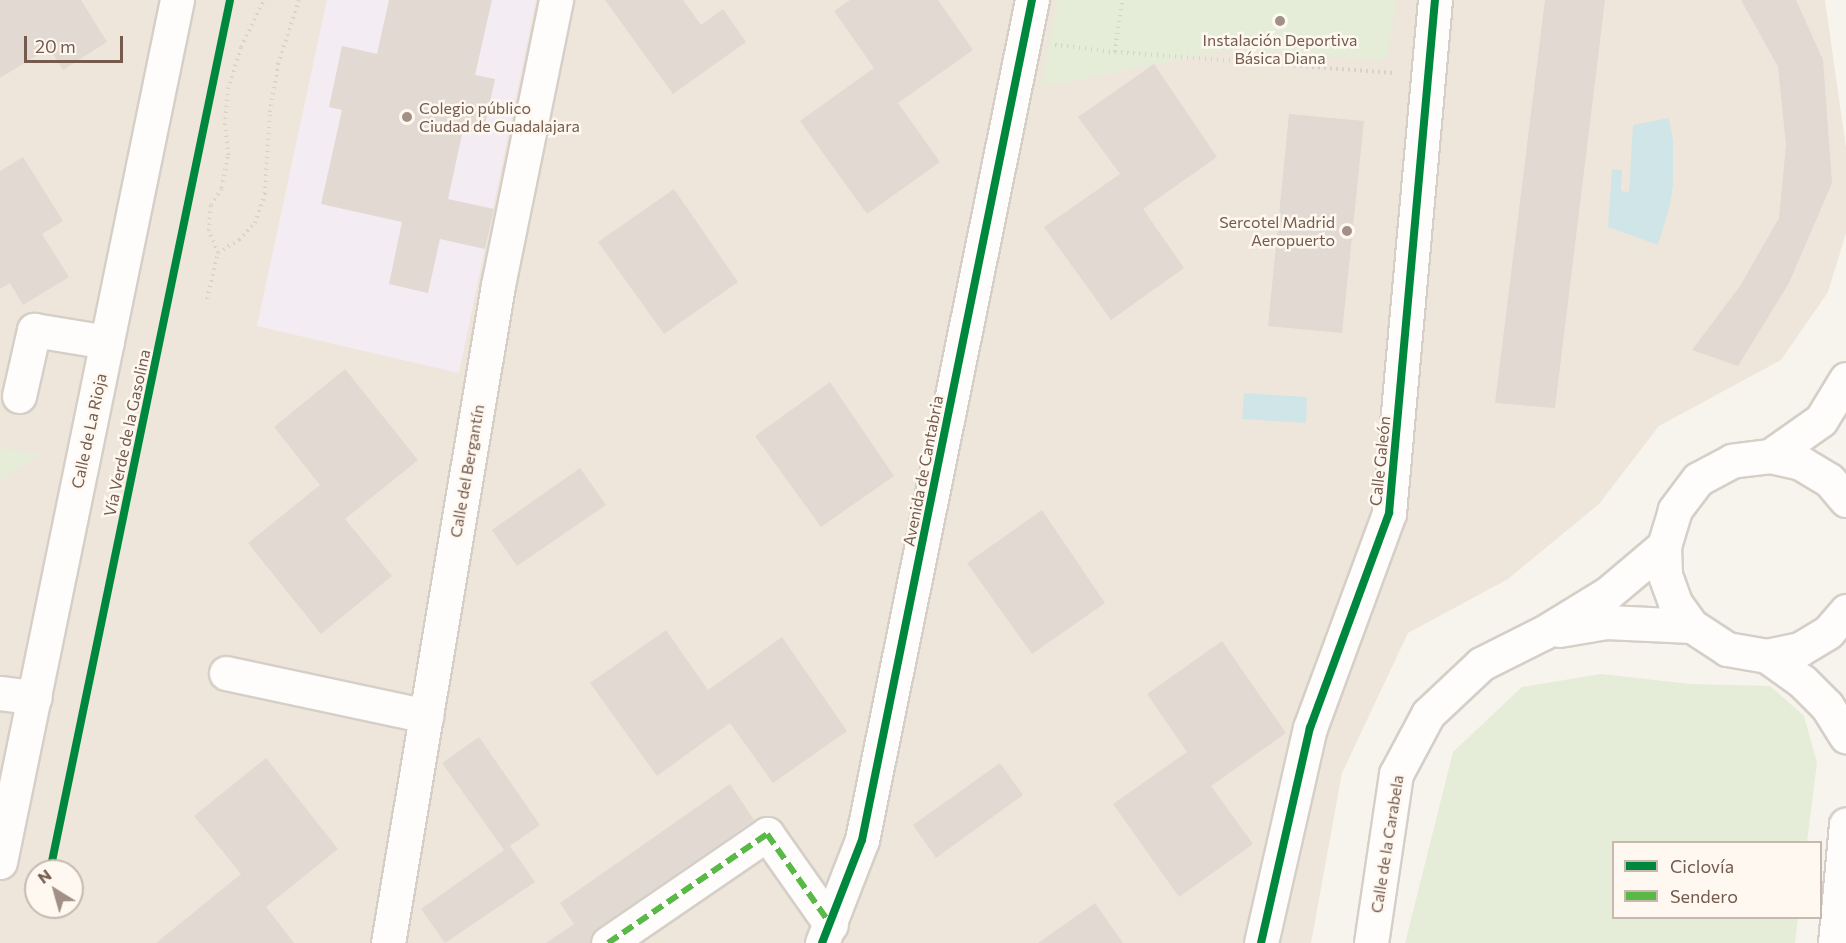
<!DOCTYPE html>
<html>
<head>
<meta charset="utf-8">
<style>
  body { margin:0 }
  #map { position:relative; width:1846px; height:943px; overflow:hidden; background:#f7f3ed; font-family:Commissioner,sans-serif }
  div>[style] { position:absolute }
  .residential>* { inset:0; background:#efe6db }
  .education>* { inset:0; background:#f4ecf3 }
  .green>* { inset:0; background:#e5edd9 }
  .water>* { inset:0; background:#d0e5e7 }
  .building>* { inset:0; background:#e1d9d2 }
  .path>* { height:4px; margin-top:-2px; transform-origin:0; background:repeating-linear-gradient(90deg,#d8d1cc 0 1.5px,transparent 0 6px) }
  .roads { filter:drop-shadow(2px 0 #d5cfc8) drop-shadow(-2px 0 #d5cfc8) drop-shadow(0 2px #d5cfc8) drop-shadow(0 -2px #d5cfc8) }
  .minor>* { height:33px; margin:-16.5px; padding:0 16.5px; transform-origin:16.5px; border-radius:16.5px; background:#fefdfc }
  .quiet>* { height:6px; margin-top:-3px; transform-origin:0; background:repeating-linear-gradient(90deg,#58b947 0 12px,transparent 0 18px) }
  .cycleway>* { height:8px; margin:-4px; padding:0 4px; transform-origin:4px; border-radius:4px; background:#00873e }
  .dots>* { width:16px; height:16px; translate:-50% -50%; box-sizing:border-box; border:3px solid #fef8f0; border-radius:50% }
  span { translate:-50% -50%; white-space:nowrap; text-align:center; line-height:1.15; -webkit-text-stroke:5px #fef8f0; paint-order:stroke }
  .poi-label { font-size:16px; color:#745b4e }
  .left { translate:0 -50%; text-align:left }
  .right { translate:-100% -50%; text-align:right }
  .street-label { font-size:16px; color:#745b4e }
  .legend { position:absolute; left:1612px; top:841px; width:210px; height:78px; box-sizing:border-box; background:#fef8f0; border:2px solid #c7b9af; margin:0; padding:8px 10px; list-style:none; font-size:18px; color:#745b4e }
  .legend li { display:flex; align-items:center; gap:12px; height:30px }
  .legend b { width:30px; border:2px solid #c7b9af }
  .north { position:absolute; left:24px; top:859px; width:60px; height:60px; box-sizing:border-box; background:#fef8f0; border:2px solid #c7b9af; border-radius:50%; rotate:323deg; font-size:16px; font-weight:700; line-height:24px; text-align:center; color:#745b4e }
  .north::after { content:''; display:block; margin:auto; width:21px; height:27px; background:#a29086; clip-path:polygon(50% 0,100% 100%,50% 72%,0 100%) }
  .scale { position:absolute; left:24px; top:36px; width:99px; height:27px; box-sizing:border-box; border:3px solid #745b4e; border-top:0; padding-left:8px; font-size:18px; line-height:21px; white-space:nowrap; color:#745b4e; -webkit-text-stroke:4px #fef8f0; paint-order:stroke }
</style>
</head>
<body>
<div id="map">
  <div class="residential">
    <div style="clip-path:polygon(evenodd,0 0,1825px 0,1846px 148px,1846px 233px,1828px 292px,1781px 360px,1659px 426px,1599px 504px,1508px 579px,1408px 633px,1342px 773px,1311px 943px,0 943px,0 0,36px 871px,72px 871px,72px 907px,36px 907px,36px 871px)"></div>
  </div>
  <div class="education">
    <div style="clip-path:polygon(327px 0,536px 0,459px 373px,257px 326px)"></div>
  </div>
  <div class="green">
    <div style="clip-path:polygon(1058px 0,1397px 0,1386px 58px,1382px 58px,1382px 61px,1236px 48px,1041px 87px)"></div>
    <div style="clip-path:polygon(0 449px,39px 454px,0 480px)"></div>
    <div style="clip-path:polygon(1601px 674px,1690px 684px,1770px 686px,1804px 716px,1817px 763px,1807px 842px,1614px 842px,1614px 918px,1798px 918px,1795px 943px,1405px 943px,1453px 752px,1522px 687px)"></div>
  </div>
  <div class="water">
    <div style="clip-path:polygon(1669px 118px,1673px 140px,1673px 185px,1670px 205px,1658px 245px,1608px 227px,1612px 169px,1622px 170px,1621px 191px,1629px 192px,1633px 125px)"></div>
    <div style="clip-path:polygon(1244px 393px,1307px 397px,1306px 423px,1242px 419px)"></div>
  </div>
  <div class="building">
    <div style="clip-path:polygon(0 0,81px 0,107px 42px,63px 70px,49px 48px,0 78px)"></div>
    <div style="clip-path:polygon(389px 0,492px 0,475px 75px,495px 79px,483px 134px,463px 130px,448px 199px,494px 209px,485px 249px,440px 239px,428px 293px,389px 284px,402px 222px,321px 204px,342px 110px,329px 107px,342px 46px,377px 54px)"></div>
    <div style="clip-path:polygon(605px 0,683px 0,701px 25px,723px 9px,746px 42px,673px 94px)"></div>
    <div style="clip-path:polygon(850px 0,938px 0,973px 50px,898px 103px,940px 162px,867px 214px,800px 121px,874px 68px,834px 11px)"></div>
    <div style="clip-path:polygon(1545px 0,1605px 0,1555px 408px,1495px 403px)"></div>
    <div style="clip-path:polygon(1741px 0,1796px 0,1823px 60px,1832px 183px,1789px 283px,1738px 366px,1692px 350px,1740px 286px,1779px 218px,1786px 145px,1778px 67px)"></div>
    <div style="clip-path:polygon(1154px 64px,1217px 157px,1143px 209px,1184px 268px,1111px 320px,1044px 227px,1120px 174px,1078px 117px)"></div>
    <div style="clip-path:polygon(1289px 114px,1364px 121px,1342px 333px,1268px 326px)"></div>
    <div style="clip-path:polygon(23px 157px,63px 221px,42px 234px,69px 277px,23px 305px,10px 283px,0 289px,0 171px)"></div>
    <div style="clip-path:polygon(674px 189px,738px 282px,664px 334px,598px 242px)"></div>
    <div style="clip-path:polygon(345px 369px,418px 460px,345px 519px,392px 576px,321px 634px,248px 543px,320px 485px,274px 427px)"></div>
    <div style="clip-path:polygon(830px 382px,894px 476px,821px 527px,755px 436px)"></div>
    <div style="clip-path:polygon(580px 468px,606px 505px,517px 566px,492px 530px)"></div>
    <div style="clip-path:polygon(1042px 510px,1105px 603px,1032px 654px,967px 563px)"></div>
    <div style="clip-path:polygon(666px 630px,708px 690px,782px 637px,847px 731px,773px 783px,730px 723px,657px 776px,590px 683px)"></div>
    <div style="clip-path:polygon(1222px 641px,1286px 733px,1211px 786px,1253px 844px,1179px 897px,1113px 804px,1187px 752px,1147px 694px)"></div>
    <div style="clip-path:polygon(479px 737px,540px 825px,504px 850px,442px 763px)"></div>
    <div style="clip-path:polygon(266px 758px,338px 849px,266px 907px,294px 943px,156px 943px,241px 874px,194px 816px)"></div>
    <div style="clip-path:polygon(1000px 763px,1023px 795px,936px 858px,913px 825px)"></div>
    <div style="clip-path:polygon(730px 784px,754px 820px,597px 928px,591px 934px,590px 943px,546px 943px,574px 924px,560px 903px)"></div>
    <div style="clip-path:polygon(510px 846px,535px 882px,445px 943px,421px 909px)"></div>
    <div style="clip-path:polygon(1095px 903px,1123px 943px,1038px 943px)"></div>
  </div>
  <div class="path">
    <div style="left:1055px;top:45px;width:60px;rotate:6.7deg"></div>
    <div style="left:1115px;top:52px;width:281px;rotate:4.3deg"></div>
    <div style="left:1115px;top:52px;width:52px;rotate:-82.3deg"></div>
    <div style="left:218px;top:253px;width:25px;rotate:-32deg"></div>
    <div style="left:239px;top:240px;width:23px;rotate:-47deg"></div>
    <div style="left:255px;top:223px;width:31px;rotate:-71deg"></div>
    <div style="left:265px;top:194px;width:82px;rotate:-86.5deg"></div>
    <div style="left:270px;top:112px;width:49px;rotate:-80.5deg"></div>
    <div style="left:278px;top:64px;width:67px;rotate:-71.8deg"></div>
    <div style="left:207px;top:299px;width:47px;rotate:-76.6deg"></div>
    <div style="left:218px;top:253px;width:24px;rotate:-112deg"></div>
    <div style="left:209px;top:231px;width:26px;rotate:-86deg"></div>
    <div style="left:211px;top:205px;width:20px;rotate:-57deg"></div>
    <div style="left:222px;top:188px;width:34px;rotate:-80deg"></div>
    <div style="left:228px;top:155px;width:30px;rotate:-96deg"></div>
    <div style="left:225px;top:125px;width:36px;rotate:-85deg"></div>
    <div style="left:228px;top:89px;width:44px;rotate:-72.8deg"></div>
    <div style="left:241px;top:47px;width:52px;rotate:-63.9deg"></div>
  </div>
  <div class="roads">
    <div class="minor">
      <div style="left:19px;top:396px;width:68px;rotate:-77.2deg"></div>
      <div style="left:34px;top:330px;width:74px;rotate:9.3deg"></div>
      <div style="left:1770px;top:456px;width:62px;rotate:-35.2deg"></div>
      <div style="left:1821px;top:420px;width:48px;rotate:-58.6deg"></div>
      <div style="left:1846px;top:500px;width:26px;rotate:-130deg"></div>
      <div style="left:1829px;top:480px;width:33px;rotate:-149deg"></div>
      <div style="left:1801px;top:463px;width:32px;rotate:-167deg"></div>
      <div style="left:1770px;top:456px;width:38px;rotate:173deg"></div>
      <div style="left:1732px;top:461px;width:38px;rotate:152deg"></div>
      <div style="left:1698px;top:479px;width:39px;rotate:127deg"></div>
      <div style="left:1675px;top:510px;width:38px;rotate:107deg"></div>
      <div style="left:1664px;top:546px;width:29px;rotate:88deg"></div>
      <div style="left:1665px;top:575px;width:30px;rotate:70deg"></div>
      <div style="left:1675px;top:603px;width:29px;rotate:54deg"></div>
      <div style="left:1692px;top:626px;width:42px;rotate:33.3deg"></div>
      <div style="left:1727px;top:649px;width:41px;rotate:9.9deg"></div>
      <div style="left:1767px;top:656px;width:34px;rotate:-12deg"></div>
      <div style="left:1800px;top:649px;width:33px;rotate:-31deg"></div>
      <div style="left:1828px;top:632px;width:28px;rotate:-49deg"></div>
      <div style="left:1559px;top:630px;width:48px;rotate:-9.7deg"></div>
      <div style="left:1606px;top:622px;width:86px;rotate:2.7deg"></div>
      <div style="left:1767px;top:656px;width:44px;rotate:35.8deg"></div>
      <div style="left:1803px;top:682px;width:34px;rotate:45deg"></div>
      <div style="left:1827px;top:706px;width:36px;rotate:58deg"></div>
      <div style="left:226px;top:673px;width:205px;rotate:12.1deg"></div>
      <div style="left:0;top:693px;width:35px;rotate:7deg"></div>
      <div style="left:0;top:862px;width:880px;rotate:-78.4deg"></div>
      <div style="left:388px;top:943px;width:667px;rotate:-80.51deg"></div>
      <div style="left:498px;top:285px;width:291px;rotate:-78.5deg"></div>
      <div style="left:608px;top:943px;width:193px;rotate:-34.4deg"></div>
      <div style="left:767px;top:834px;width:111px;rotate:54.9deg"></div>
      <div style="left:822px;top:943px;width:110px;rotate:-68.8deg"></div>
      <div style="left:862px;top:840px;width:857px;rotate:-78.56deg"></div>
      <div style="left:1261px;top:943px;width:221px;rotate:-77.2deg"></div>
      <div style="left:1310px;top:728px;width:229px;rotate:-69.8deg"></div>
      <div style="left:1389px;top:513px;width:515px;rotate:-84.88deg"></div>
      <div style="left:1371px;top:943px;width:171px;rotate:-81.6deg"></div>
      <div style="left:1396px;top:774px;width:68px;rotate:-61.9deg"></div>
      <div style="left:1428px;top:714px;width:73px;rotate:-43.3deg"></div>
      <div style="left:1481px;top:664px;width:69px;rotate:-26.6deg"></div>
      <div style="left:1543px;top:633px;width:75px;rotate:-31.4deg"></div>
      <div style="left:1607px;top:594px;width:75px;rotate:-40.1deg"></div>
      <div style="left:1835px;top:943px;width:119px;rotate:-84.7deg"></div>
    </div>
  </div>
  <div class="quiet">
    <div style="left:608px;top:943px;width:193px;rotate:-34.4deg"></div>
    <div style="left:767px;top:834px;width:111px;rotate:54.9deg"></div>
  </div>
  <div class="cycleway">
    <div style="left:50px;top:871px;width:889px;rotate:-78.32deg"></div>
    <div style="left:822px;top:943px;width:110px;rotate:-68.8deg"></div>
    <div style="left:862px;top:840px;width:857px;rotate:-78.56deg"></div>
    <div style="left:1261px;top:943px;width:221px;rotate:-77.2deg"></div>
    <div style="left:1310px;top:728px;width:229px;rotate:-69.8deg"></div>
    <div style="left:1389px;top:513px;width:515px;rotate:-84.88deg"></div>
  </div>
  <div class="dots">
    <div style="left:1280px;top:21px;background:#a29086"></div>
    <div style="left:407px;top:117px;background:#a29086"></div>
    <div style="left:1347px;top:231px;background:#a29086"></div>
  </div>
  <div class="poi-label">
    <span style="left:1280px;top:49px">Instalación Deportiva<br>Básica Diana</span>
    <span class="left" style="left:419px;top:117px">Colegio público<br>Ciudad de Guadalajara</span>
    <span class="right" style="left:1335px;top:231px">Sercotel Madrid<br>Aeropuerto</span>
  </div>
  <div class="street-label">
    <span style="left:89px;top:431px;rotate:-78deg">Calle de La Rioja</span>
    <span style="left:127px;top:433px;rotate:-78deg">Vía Verde de la Gasolina</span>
    <span style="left:1380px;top:461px;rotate:-84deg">Calle Galeón</span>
    <span style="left:467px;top:471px;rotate:-80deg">Calle del Bergantín</span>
    <span style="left:923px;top:471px;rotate:-79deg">Avenida de Cantabria</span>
    <span style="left:1387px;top:844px;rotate:-81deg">Calle de la Carabela</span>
  </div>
  <ul class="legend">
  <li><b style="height:8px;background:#00873e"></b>Ciclovía</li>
  <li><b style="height:8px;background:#58b947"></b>Sendero</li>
  </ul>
  <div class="north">N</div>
  <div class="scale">20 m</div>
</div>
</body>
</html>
